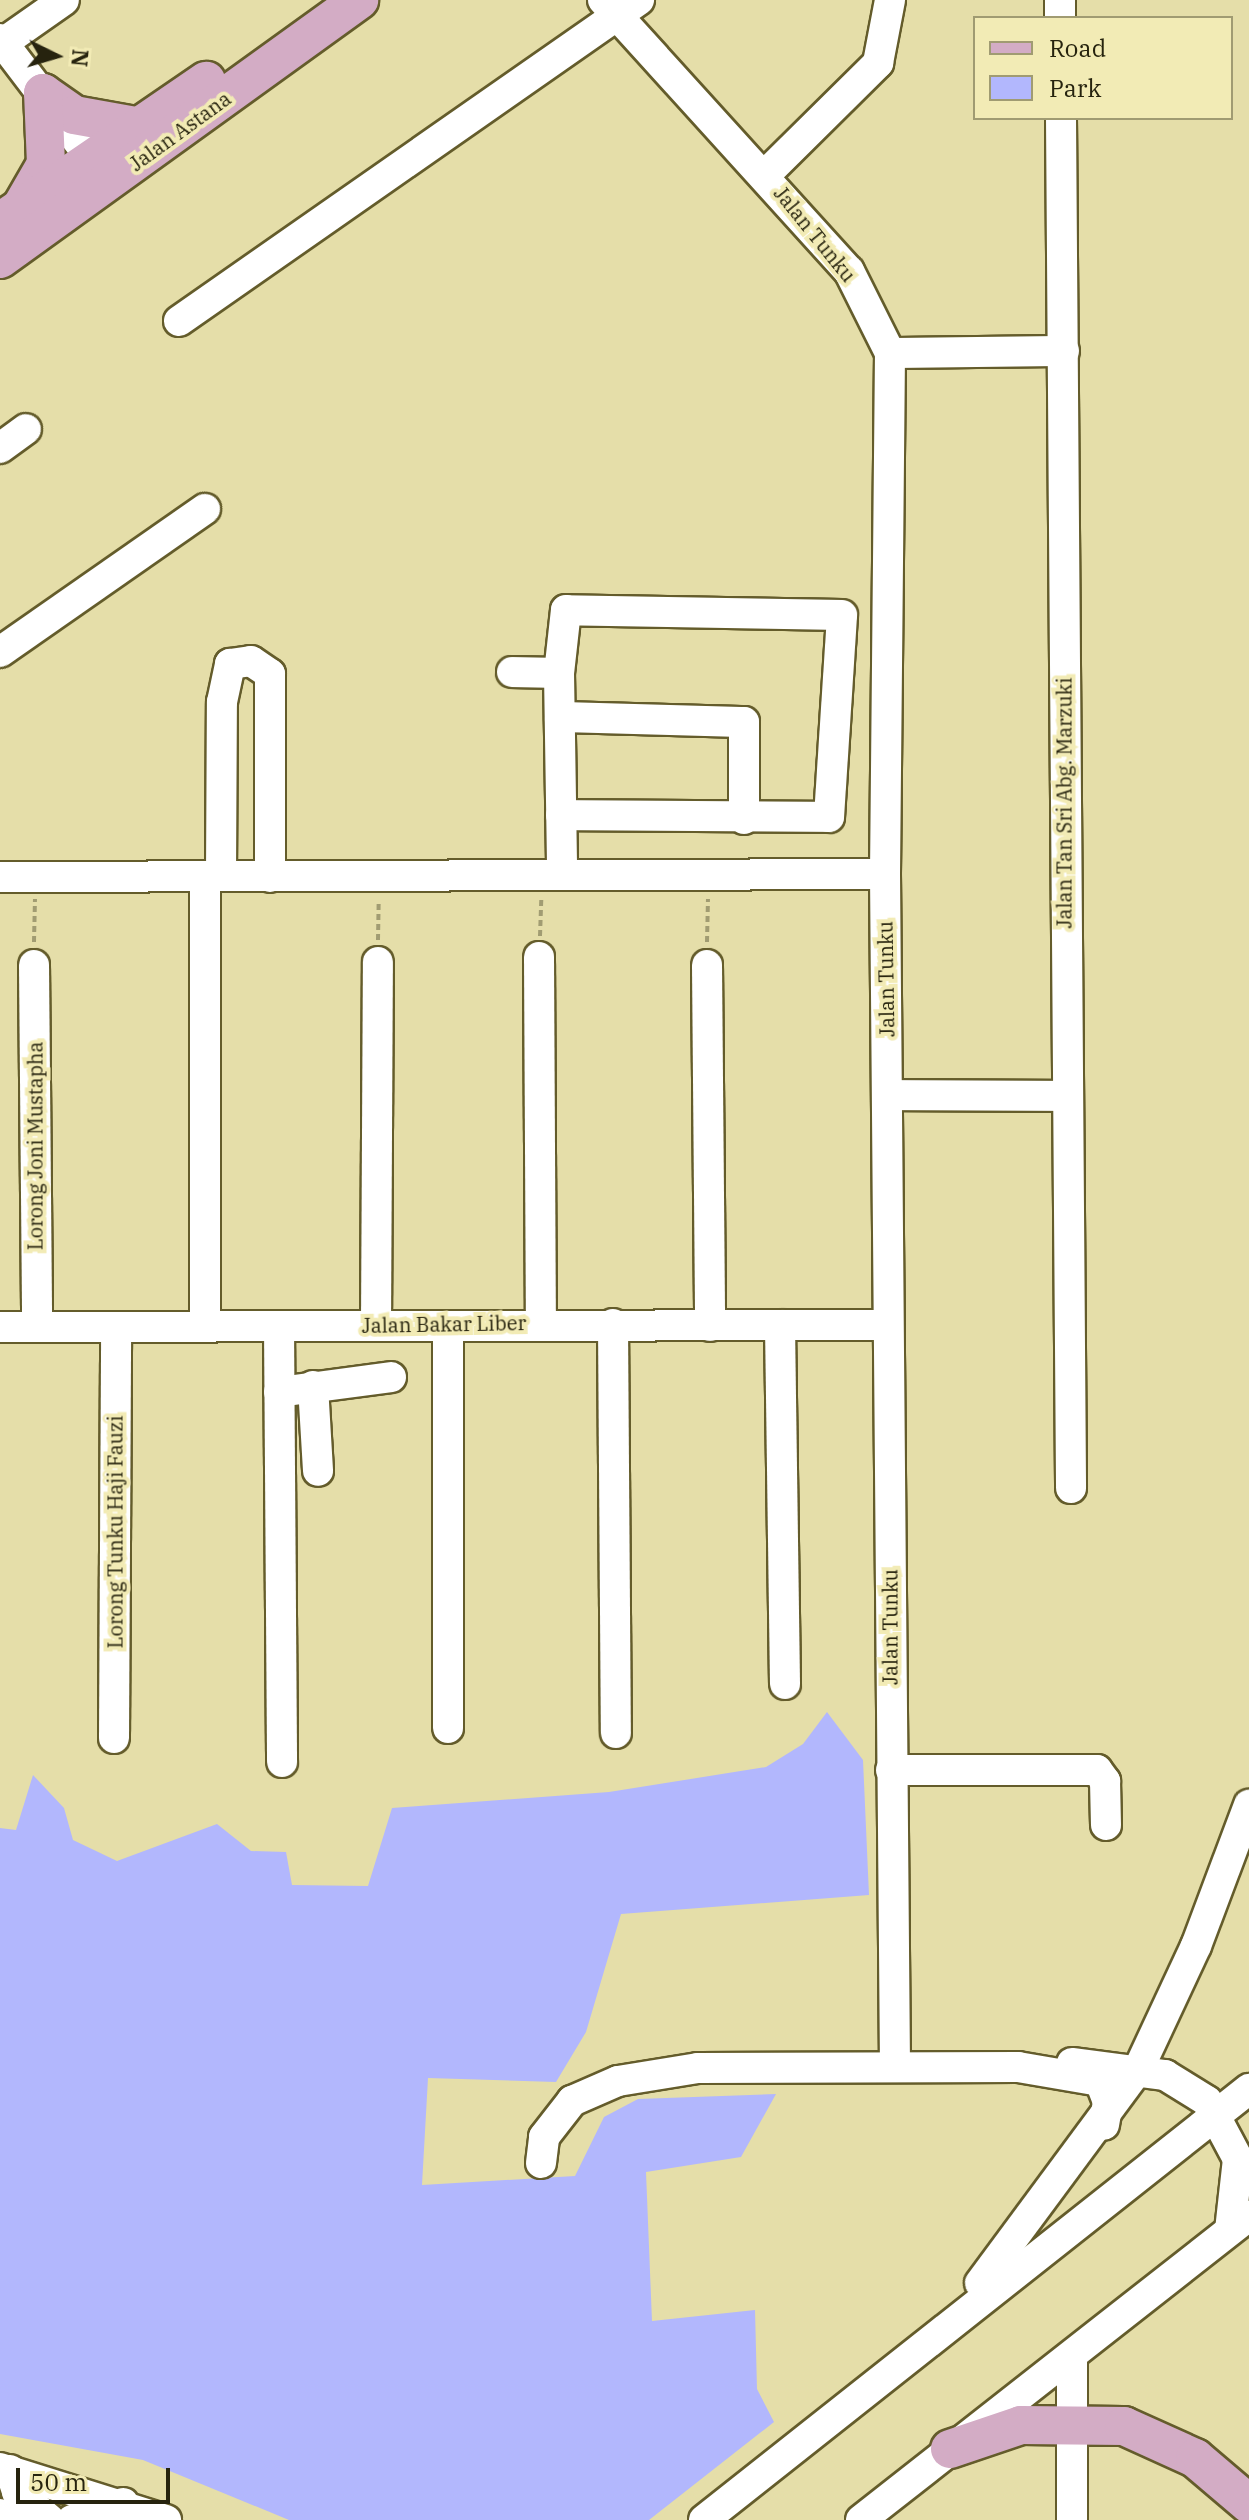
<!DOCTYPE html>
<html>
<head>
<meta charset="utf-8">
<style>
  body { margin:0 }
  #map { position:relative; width:1249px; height:2520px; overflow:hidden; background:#e5dea9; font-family:"IBM Plex Serif",serif }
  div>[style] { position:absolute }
  .green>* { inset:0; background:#b2b7fd }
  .path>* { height:4px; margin-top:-2px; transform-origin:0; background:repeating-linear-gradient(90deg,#a19c72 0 6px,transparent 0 10px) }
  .roads { filter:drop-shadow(2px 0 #645c2b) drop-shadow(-2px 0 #645c2b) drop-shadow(0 2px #645c2b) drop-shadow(0 -2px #645c2b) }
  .minor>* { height:30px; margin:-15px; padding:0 15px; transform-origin:15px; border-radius:15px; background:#fff }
  .major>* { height:38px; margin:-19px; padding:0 19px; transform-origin:19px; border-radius:19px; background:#d3acc5 }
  span { translate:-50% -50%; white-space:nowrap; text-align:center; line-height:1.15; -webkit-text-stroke:8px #f2ebb5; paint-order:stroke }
  .street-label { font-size:20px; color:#26230e }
  .legend { position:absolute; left:973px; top:16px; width:260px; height:104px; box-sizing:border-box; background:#f2ebb5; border:2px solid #a09b72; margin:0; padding:10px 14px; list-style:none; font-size:24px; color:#26230e }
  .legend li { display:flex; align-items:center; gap:16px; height:40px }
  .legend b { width:40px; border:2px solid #a09b72 }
  .north { position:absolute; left:16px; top:16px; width:80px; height:80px; -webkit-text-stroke:6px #f2ebb5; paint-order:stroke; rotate:95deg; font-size:22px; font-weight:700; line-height:32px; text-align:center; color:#26230e }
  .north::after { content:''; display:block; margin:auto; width:28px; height:36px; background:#26230e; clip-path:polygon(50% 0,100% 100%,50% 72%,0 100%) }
  .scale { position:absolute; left:16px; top:2468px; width:154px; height:36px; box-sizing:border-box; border:4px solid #26230e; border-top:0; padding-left:10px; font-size:24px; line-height:28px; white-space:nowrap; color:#26230e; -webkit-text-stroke:6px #f2ebb5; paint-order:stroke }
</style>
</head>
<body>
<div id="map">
  <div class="green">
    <div style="clip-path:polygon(827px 1712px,863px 1760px,869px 1895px,621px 1914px,586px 2032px,556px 2082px,428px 2078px,422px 2185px,575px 2176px,604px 2117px,638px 2099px,776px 2094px,741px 2157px,646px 2172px,652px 2321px,755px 2310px,757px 2389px,774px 2422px,649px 2520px,289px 2520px,143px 2460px,0 2434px,0 1828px,16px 1830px,33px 1775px,64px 1808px,73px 1840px,117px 1861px,217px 1824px,251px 1851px,286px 1852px,292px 1885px,368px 1886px,392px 1808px,609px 1792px,766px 1767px,803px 1744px)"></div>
  </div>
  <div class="path">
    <div style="left:540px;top:936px;width:36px;rotate:-88deg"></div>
    <div style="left:378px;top:940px;width:39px;rotate:-89deg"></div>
    <div style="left:34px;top:942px;width:43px;rotate:-88.7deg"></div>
    <div style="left:707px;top:942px;width:43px;rotate:-88.7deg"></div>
  </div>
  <div class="roads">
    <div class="minor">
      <div style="left:603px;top:0;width:366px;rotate:47.8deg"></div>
      <div style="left:849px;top:271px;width:92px;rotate:63.4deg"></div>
      <div style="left:890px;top:353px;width:521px;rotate:90.55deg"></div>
      <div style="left:885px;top:874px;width:1189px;rotate:89.52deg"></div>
      <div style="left:1060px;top:18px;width:18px;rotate:-90deg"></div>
      <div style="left:0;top:39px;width:173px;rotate:52.7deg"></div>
      <div style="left:0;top:45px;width:78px;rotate:-35.1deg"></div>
      <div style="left:1061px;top:118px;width:1370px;rotate:89.58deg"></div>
      <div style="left:766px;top:174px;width:158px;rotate:-44.7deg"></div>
      <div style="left:878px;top:63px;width:64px;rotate:-79.2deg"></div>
      <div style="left:179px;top:321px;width:561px;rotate:-34.91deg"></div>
      <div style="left:890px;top:353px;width:174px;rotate:-0.7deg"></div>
      <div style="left:0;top:448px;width:32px;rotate:-36deg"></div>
      <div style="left:0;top:652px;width:250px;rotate:-34.9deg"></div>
      <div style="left:512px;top:672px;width:47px;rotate:1.2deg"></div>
      <div style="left:560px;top:717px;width:184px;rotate:1.6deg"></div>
      <div style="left:744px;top:722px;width:97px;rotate:90deg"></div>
      <div style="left:561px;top:815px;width:268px;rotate:0.4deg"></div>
      <div style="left:829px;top:817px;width:202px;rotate:-86.3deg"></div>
      <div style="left:842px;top:615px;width:276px;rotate:-179deg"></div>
      <div style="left:566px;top:610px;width:63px;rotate:96.3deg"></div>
      <div style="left:559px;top:673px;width:196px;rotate:89.1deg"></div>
      <div style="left:205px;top:876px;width:447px;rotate:90deg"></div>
      <div style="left:221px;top:876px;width:174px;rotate:-89.7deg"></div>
      <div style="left:222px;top:702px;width:39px;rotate:-78deg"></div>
      <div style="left:230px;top:664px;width:21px;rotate:-8deg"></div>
      <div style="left:251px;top:661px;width:23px;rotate:34deg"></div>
      <div style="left:270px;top:674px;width:203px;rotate:90deg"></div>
      <div style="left:0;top:877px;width:885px;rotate:-0.19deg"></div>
      <div style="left:539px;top:957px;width:364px;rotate:89.7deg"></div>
      <div style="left:34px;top:965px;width:362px;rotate:89.5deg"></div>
      <div style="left:707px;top:965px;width:361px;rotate:89.5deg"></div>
      <div style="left:887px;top:1095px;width:179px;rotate:0.3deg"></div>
      <div style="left:613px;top:1324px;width:409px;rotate:89.6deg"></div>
      <div style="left:780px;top:1325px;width:359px;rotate:89.2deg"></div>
      <div style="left:279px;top:1326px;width:436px;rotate:89.6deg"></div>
      <div style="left:376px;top:1326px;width:364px;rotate:-89.7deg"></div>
      <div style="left:448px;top:1326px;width:402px;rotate:90deg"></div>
      <div style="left:0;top:1327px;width:888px;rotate:-0.13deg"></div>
      <div style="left:313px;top:1386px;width:85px;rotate:86.6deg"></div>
      <div style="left:279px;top:1392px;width:113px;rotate:-7.6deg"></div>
      <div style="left:114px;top:1738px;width:411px;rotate:-89.7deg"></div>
      <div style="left:891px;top:1770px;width:206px"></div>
      <div style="left:1097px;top:1770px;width:14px;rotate:54deg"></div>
      <div style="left:1105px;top:1781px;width:44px;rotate:88.7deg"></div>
      <div style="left:1072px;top:2063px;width:94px;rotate:7.4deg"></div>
      <div style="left:1165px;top:2075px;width:49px;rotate:31.8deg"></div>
      <div style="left:1207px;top:2101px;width:66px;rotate:61.9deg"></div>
      <div style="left:1238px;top:2159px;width:71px;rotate:96.4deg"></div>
      <div style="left:541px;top:2163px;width:26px;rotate:-83deg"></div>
      <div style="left:544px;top:2137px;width:46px;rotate:-52.1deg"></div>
      <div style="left:572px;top:2101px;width:50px;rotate:-23.5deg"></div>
      <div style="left:618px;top:2081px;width:81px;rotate:-9.2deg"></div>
      <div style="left:698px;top:2068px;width:320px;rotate:-0.2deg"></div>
      <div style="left:1018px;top:2067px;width:83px;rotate:9.7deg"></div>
      <div style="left:1100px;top:2081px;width:22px;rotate:69deg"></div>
      <div style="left:1108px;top:2102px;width:23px;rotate:100deg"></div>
      <div style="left:980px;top:2283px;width:267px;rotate:-53.5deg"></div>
      <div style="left:1139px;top:2068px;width:135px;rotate:-65deg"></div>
      <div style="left:1196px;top:1946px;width:151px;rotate:-69.4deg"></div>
      <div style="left:1072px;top:2357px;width:163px;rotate:90deg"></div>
      <div style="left:0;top:2468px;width:174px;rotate:17.4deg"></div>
      <div style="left:10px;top:2470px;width:23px;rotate:72deg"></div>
      <div style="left:17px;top:2492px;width:43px;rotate:40.3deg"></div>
      <div style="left:0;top:2514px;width:28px;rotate:13deg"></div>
      <div style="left:72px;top:2520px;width:54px;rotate:-18.4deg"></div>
      <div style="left:704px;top:2520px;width:695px;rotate:-38.34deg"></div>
      <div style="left:861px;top:2520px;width:493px;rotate:-38.1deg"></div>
    </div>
    <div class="major">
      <div style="left:43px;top:93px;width:38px;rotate:35deg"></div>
      <div style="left:74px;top:115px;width:68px;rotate:10.2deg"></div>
      <div style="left:23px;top:204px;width:46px;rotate:-60.1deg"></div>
      <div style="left:46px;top:164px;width:71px;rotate:-92.4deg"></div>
      <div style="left:0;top:222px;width:250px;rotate:-34.4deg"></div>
      <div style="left:0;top:259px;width:443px;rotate:-35.8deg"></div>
      <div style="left:950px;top:2449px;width:75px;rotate:-18.7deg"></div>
      <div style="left:1021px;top:2425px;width:103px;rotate:0.6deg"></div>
      <div style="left:1124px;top:2426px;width:78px;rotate:24.3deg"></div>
      <div style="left:1195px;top:2458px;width:71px;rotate:40.4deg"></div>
    </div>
  </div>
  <div class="street-label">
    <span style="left:180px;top:131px;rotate:-36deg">Jalan Astana</span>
    <span style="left:815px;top:234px;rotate:51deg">Jalan Tunku</span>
    <span style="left:1064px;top:803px;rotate:-90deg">Jalan Tan Sri Abg. Marzuki</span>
    <span style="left:886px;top:979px;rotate:-91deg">Jalan Tunku</span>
    <span style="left:35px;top:1146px;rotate:-90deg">Lorong Joni Mustapha</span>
    <span style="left:444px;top:1324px;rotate:-1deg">Jalan Bakar Liber</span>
    <span style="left:115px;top:1532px;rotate:-90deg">Lorong Tunku Haji Fauzi</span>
    <span style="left:890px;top:1627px;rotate:-90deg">Jalan Tunku</span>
  </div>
  <ul class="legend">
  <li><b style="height:10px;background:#d3acc5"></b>Road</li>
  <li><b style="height:22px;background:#b2b7fd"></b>Park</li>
  </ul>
  <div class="north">N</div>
  <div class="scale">50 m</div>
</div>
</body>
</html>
